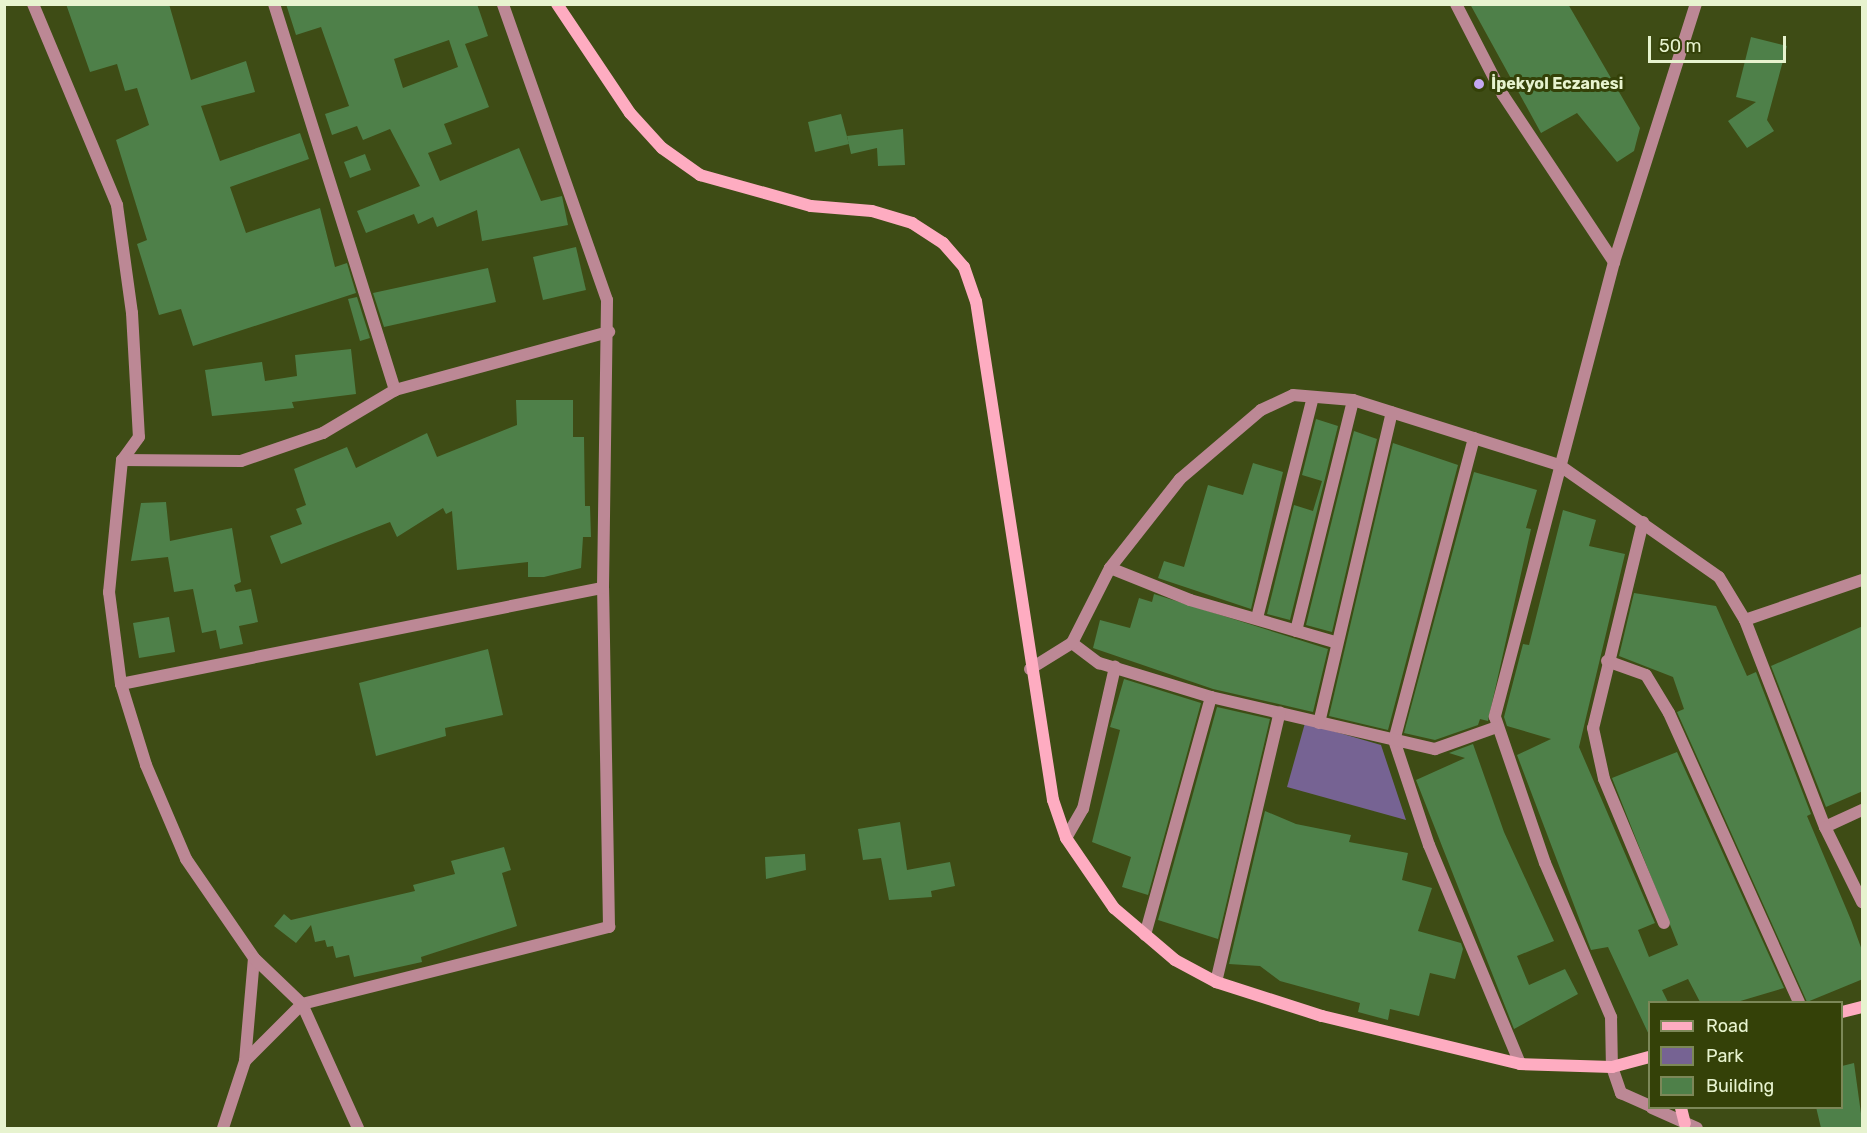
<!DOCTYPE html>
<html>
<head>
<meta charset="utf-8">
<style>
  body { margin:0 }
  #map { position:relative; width:1867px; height:1133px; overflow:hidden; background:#3e4c15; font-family:Rubik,sans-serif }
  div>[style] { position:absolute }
  .green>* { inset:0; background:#766393 }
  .building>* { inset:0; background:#4e8049 }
  .minor>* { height:12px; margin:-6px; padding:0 6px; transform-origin:6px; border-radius:6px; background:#bc8895 }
  .tertiary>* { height:12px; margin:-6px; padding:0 6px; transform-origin:6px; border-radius:6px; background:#bc8895 }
  .secondary>* { height:12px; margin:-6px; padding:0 6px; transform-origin:6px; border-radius:6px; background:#feacc1 }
  .dots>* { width:16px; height:16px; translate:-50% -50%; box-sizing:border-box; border:3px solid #344108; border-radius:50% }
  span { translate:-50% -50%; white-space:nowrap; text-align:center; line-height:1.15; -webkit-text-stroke:6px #344108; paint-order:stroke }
  .poi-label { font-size:16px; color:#e7f3cf; font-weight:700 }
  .left { translate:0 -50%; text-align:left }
  .frame { position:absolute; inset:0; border:6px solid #e7f3cf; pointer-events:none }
  .legend { position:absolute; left:1648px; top:1001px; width:195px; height:108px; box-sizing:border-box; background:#344108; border:2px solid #7c8858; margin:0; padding:8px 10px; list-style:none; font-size:18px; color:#e7f3cf }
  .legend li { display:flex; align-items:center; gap:12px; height:30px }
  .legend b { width:30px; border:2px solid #7c8858 }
  .scale { position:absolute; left:1648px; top:36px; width:138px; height:27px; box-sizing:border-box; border:3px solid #e7f3cf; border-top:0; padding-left:8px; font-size:18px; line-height:21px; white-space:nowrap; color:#e7f3cf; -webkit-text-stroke:4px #344108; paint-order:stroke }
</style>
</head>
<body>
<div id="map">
  <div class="green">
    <div style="clip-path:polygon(1305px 723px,1381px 745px,1406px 820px,1287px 787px)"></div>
  </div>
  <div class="building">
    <div style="clip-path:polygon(66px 4px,169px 4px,191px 80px,246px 61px,255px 92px,201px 106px,220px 161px,300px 133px,309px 159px,230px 187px,246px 233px,320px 208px,335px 267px,347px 263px,356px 293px,193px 346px,181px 309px,159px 315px,137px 244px,147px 240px,116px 140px,149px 125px,137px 88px,125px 91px,117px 64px,90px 72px)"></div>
    <div style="clip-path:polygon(evenodd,286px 4px,477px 4px,488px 36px,465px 44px,489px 107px,444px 124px,452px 144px,428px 153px,440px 181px,519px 148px,541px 201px,562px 196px,568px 225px,482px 241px,477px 210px,437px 227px,433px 217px,418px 224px,414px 214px,366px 233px,357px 211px,420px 186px,390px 129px,363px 140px,357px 126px,332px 135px,325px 114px,349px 106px,321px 27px,296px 35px,286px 4px,449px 40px,458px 67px,403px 88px,394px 59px,449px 40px)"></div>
    <div style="clip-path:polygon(1470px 4px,1568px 4px,1640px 128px,1634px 151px,1617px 162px,1577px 113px,1541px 133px)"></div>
    <div style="clip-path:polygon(1751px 37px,1787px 46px,1767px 120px,1774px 131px,1747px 148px,1728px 121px,1756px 102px,1736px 97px)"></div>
    <div style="clip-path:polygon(841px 114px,849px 144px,815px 152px,808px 122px)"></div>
    <div style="clip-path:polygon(903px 129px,905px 165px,878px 166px,877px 148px,851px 154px,847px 136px)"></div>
    <div style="clip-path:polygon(365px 154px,371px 170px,350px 178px,344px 162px)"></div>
    <div style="clip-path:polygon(576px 247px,586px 290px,543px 300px,533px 257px)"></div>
    <div style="clip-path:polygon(488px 268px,496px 302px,384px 327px,373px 293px)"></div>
    <div style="clip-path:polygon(357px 297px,370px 338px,360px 341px,348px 299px)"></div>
    <div style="clip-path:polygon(351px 349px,356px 394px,292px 402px,294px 408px,212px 416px,205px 370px,262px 362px,265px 381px,297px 376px,295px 355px)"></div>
    <div style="clip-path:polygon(516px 400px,573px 400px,573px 437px,584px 437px,585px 506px,590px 506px,591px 537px,583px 537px,581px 568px,544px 577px,528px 577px,528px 562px,457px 570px,452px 511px,446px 514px,443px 508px,397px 537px,390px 522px,281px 564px,270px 536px,302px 524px,296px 509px,306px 505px,294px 469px,347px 447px,356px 468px,427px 433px,437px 457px,517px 425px)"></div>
    <div style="clip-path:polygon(1316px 419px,1338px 426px,1290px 620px,1267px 614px,1294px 505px,1313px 511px,1322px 481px,1302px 475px)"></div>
    <div style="clip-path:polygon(1354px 431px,1377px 439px,1332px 632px,1306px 625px)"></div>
    <div style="clip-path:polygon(1393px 443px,1458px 465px,1388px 730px,1329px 716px)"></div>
    <div style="clip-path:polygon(1253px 463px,1283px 472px,1251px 609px,1158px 578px,1164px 561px,1184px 567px,1208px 485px,1243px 495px)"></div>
    <div style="clip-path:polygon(1474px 472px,1537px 490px,1526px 528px,1531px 529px,1488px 721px,1480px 719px,1478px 725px,1435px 740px,1404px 733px)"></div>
    <div style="clip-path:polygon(166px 502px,170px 541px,232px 528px,241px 582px,234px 585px,236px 592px,251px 589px,258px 622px,239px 626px,243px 644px,220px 649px,216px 630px,202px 633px,193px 589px,174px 592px,168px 557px,131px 561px,141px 503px)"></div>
    <div style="clip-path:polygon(1563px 510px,1596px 520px,1589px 546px,1625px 554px,1579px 747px,1655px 923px,1638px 930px,1649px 957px,1678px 945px,1612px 778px,1677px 752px,1784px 988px,1737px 1002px,1700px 1002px,1688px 979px,1662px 990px,1668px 1002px,1650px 1002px,1650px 1037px,1608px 947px,1591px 950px,1517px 755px,1551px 739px,1507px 726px,1504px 717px,1523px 644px,1529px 645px)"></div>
    <div style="clip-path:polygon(1634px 593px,1716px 606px,1747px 676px,1756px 672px,1811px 814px,1807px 816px,1851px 920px,1863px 953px,1863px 979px,1807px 1002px,1677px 712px,1684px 709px,1673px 677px,1619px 656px)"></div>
    <div style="clip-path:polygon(1154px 594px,1328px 649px,1313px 712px,1213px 689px,1093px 648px,1100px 620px,1130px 628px,1139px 598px,1152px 602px)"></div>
    <div style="clip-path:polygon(169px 617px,175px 652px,139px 658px,133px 623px)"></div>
    <div style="clip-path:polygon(1863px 626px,1863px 791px,1826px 807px,1771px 666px)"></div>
    <div style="clip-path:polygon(488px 649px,503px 715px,445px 728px,446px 736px,376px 756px,359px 683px)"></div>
    <div style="clip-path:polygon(1124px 679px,1201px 703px,1148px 895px,1122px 887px,1131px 857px,1092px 842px,1120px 730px,1110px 727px)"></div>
    <div style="clip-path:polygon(1217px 707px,1270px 719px,1218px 939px,1158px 920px)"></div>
    <div style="clip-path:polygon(1473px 744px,1504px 832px,1554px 941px,1517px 956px,1529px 985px,1565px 969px,1578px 994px,1514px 1029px,1416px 780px,1465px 758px,1449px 753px)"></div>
    <div style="clip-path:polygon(1265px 811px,1296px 824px,1351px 835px,1349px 842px,1408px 853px,1402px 880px,1432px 888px,1418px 931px,1461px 943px,1463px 949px,1455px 979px,1430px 973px,1419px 1016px,1390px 1009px,1388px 1020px,1358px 1012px,1360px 1003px,1280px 981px,1260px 966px,1229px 964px)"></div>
    <div style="clip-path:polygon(900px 822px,907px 870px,950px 862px,955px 886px,931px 891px,932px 897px,889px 900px,881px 858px,863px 860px,858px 829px)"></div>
    <div style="clip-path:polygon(504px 847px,511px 870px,502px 873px,517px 926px,421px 957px,422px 962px,354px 977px,349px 955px,336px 958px,333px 946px,327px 947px,325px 940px,315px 942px,311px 925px,296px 943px,274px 926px,284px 914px,291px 920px,415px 891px,413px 885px,455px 874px,451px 861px)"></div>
    <div style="clip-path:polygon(805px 854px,806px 870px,766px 879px,765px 857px)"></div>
    <div style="clip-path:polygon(1854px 1063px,1863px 1128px,1821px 1128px,1816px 1107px,1842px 1107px,1842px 1066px)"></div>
  </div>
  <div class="minor">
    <div style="left:274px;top:4px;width:405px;rotate:72.6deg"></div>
    <div style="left:1456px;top:4px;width:102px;rotate:62.7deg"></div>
    <div style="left:1503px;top:95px;width:201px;rotate:56.4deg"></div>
    <div style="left:1614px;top:262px;width:470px;rotate:104.7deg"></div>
    <div style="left:1495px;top:717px;width:154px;rotate:71.1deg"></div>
    <div style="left:1545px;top:863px;width:168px;rotate:66.8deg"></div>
    <div style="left:1611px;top:1017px;width:50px;rotate:88.9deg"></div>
    <div style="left:1614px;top:262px;width:271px;rotate:-72.4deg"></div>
    <div style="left:1474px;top:438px;width:312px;rotate:104.8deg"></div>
    <div style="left:1394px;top:740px;width:111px;rotate:71.6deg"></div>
    <div style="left:1429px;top:845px;width:237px;rotate:67.4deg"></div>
    <div style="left:122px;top:460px;width:119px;rotate:0.5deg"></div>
    <div style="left:241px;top:461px;width:87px;rotate:-18.9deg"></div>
    <div style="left:323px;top:433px;width:84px;rotate:-30.8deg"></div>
    <div style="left:395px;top:390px;width:222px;rotate:-15.2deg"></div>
    <div style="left:1643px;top:522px;width:212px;rotate:103.6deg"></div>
    <div style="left:1593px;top:728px;width:52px;rotate:77.8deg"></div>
    <div style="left:1604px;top:779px;width:156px;rotate:67.4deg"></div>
    <div style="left:1110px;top:568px;width:86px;rotate:21.8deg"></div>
    <div style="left:1190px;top:600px;width:151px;rotate:16.2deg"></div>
    <div style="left:1257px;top:618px;width:228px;rotate:-75.8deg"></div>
    <div style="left:1745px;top:620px;width:124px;rotate:-18.9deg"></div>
    <div style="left:1296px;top:631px;width:238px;rotate:-76.1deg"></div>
    <div style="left:1072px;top:643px;width:34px;rotate:37deg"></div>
    <div style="left:1099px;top:663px;width:117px;rotate:16.9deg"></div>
    <div style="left:1211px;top:697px;width:230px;rotate:13.1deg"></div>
    <div style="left:1435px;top:749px;width:66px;rotate:-19.5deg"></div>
    <div style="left:1607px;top:661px;width:41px;rotate:19.7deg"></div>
    <div style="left:1646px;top:675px;width:44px;rotate:58.8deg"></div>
    <div style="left:1669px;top:713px;width:317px;rotate:65.8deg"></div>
    <div style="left:121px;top:684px;width:491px;rotate:-11.3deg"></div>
    <div style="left:1319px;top:723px;width:319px;rotate:-76.8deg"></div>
    <div style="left:1825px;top:827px;width:41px;rotate:-24.7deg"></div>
    <div style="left:1066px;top:838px;width:34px;rotate:-60deg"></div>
    <div style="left:1083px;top:809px;width:146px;rotate:-77.3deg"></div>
    <div style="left:1145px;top:935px;width:247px;rotate:-74.5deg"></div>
    <div style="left:1216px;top:982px;width:277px;rotate:-76.7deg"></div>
    <div style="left:245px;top:1061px;width:103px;rotate:-85deg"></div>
    <div style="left:223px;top:1128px;width:71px;rotate:-71.8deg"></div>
    <div style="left:245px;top:1061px;width:81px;rotate:-45deg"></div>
    <div style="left:302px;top:1004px;width:317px;rotate:-14.1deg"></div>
    <div style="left:609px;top:927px;width:339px;rotate:-91deg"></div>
    <div style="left:603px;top:588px;width:288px;rotate:-89.2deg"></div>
    <div style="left:607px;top:300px;width:314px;rotate:-109.4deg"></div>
  </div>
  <div class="tertiary">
    <div style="left:33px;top:4px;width:218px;rotate:67.3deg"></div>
    <div style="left:117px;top:205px;width:109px;rotate:82.1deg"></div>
    <div style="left:132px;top:313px;width:124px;rotate:86.8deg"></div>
    <div style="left:139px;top:437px;width:29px;rotate:126deg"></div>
    <div style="left:122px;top:460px;width:133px;rotate:95.6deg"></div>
    <div style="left:109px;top:592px;width:93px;rotate:82.6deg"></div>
    <div style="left:121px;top:684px;width:85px;rotate:72.8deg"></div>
    <div style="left:146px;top:765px;width:102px;rotate:66.9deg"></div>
    <div style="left:186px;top:859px;width:120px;rotate:55.5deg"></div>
    <div style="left:254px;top:958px;width:66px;rotate:43.8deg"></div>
    <div style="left:302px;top:1004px;width:136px;rotate:65.7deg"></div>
    <div style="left:1030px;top:669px;width:49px;rotate:-31.8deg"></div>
    <div style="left:1072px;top:643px;width:84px;rotate:-63.1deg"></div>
    <div style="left:1110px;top:568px;width:113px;rotate:-51.8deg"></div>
    <div style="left:1180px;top:479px;width:106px;rotate:-40.4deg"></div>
    <div style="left:1261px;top:410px;width:35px;rotate:-25deg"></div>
    <div style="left:1293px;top:395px;width:60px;rotate:4.8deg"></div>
    <div style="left:1353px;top:400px;width:216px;rotate:17.5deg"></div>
    <div style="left:1559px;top:465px;width:195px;rotate:35deg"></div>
    <div style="left:1719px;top:577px;width:50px;rotate:58.8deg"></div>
    <div style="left:1745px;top:620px;width:222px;rotate:68.9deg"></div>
    <div style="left:1825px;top:827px;width:84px;rotate:63.7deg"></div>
    <div style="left:1612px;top:1067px;width:28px;rotate:71deg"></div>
    <div style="left:1621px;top:1093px;width:32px;rotate:24deg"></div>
    <div style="left:1652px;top:1108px;width:49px;rotate:24deg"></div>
  </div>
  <div class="secondary">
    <div style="left:557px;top:4px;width:131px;rotate:56.2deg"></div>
    <div style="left:630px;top:113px;width:47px;rotate:47.6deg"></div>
    <div style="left:662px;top:148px;width:47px;rotate:35.4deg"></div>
    <div style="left:700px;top:175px;width:115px;rotate:15.6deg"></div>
    <div style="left:811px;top:206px;width:61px;rotate:4.7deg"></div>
    <div style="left:872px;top:211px;width:42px;rotate:16.7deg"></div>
    <div style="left:912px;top:223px;width:37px;rotate:33deg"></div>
    <div style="left:943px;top:243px;width:32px;rotate:49deg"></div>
    <div style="left:964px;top:267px;width:36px;rotate:71deg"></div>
    <div style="left:976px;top:301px;width:505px;rotate:81.23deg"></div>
    <div style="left:1053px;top:800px;width:40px;rotate:71.1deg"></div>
    <div style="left:1066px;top:838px;width:85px;rotate:55.6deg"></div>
    <div style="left:1114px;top:908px;width:80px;rotate:40.4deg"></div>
    <div style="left:1175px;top:960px;width:47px;rotate:28.2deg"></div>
    <div style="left:1216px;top:982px;width:111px;rotate:17.8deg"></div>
    <div style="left:1322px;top:1016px;width:204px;rotate:13.6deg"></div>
    <div style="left:1520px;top:1064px;width:92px;rotate:1.9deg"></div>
    <div style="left:1612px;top:1067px;width:39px;rotate:-15deg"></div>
    <div style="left:1842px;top:1012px;width:21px;rotate:-14deg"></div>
    <div style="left:1681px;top:1108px;width:16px;rotate:76deg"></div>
  </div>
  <div class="dots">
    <div style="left:1479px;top:84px;background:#c4a7f1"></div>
  </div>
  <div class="poi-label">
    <span class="left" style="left:1491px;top:84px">İpekyol Eczanesi</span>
  </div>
  <div class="frame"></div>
  <ul class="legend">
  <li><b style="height:8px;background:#feacc1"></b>Road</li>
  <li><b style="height:16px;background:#766393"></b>Park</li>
  <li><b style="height:16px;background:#4e8049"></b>Building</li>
  </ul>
  <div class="scale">50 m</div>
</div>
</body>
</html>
